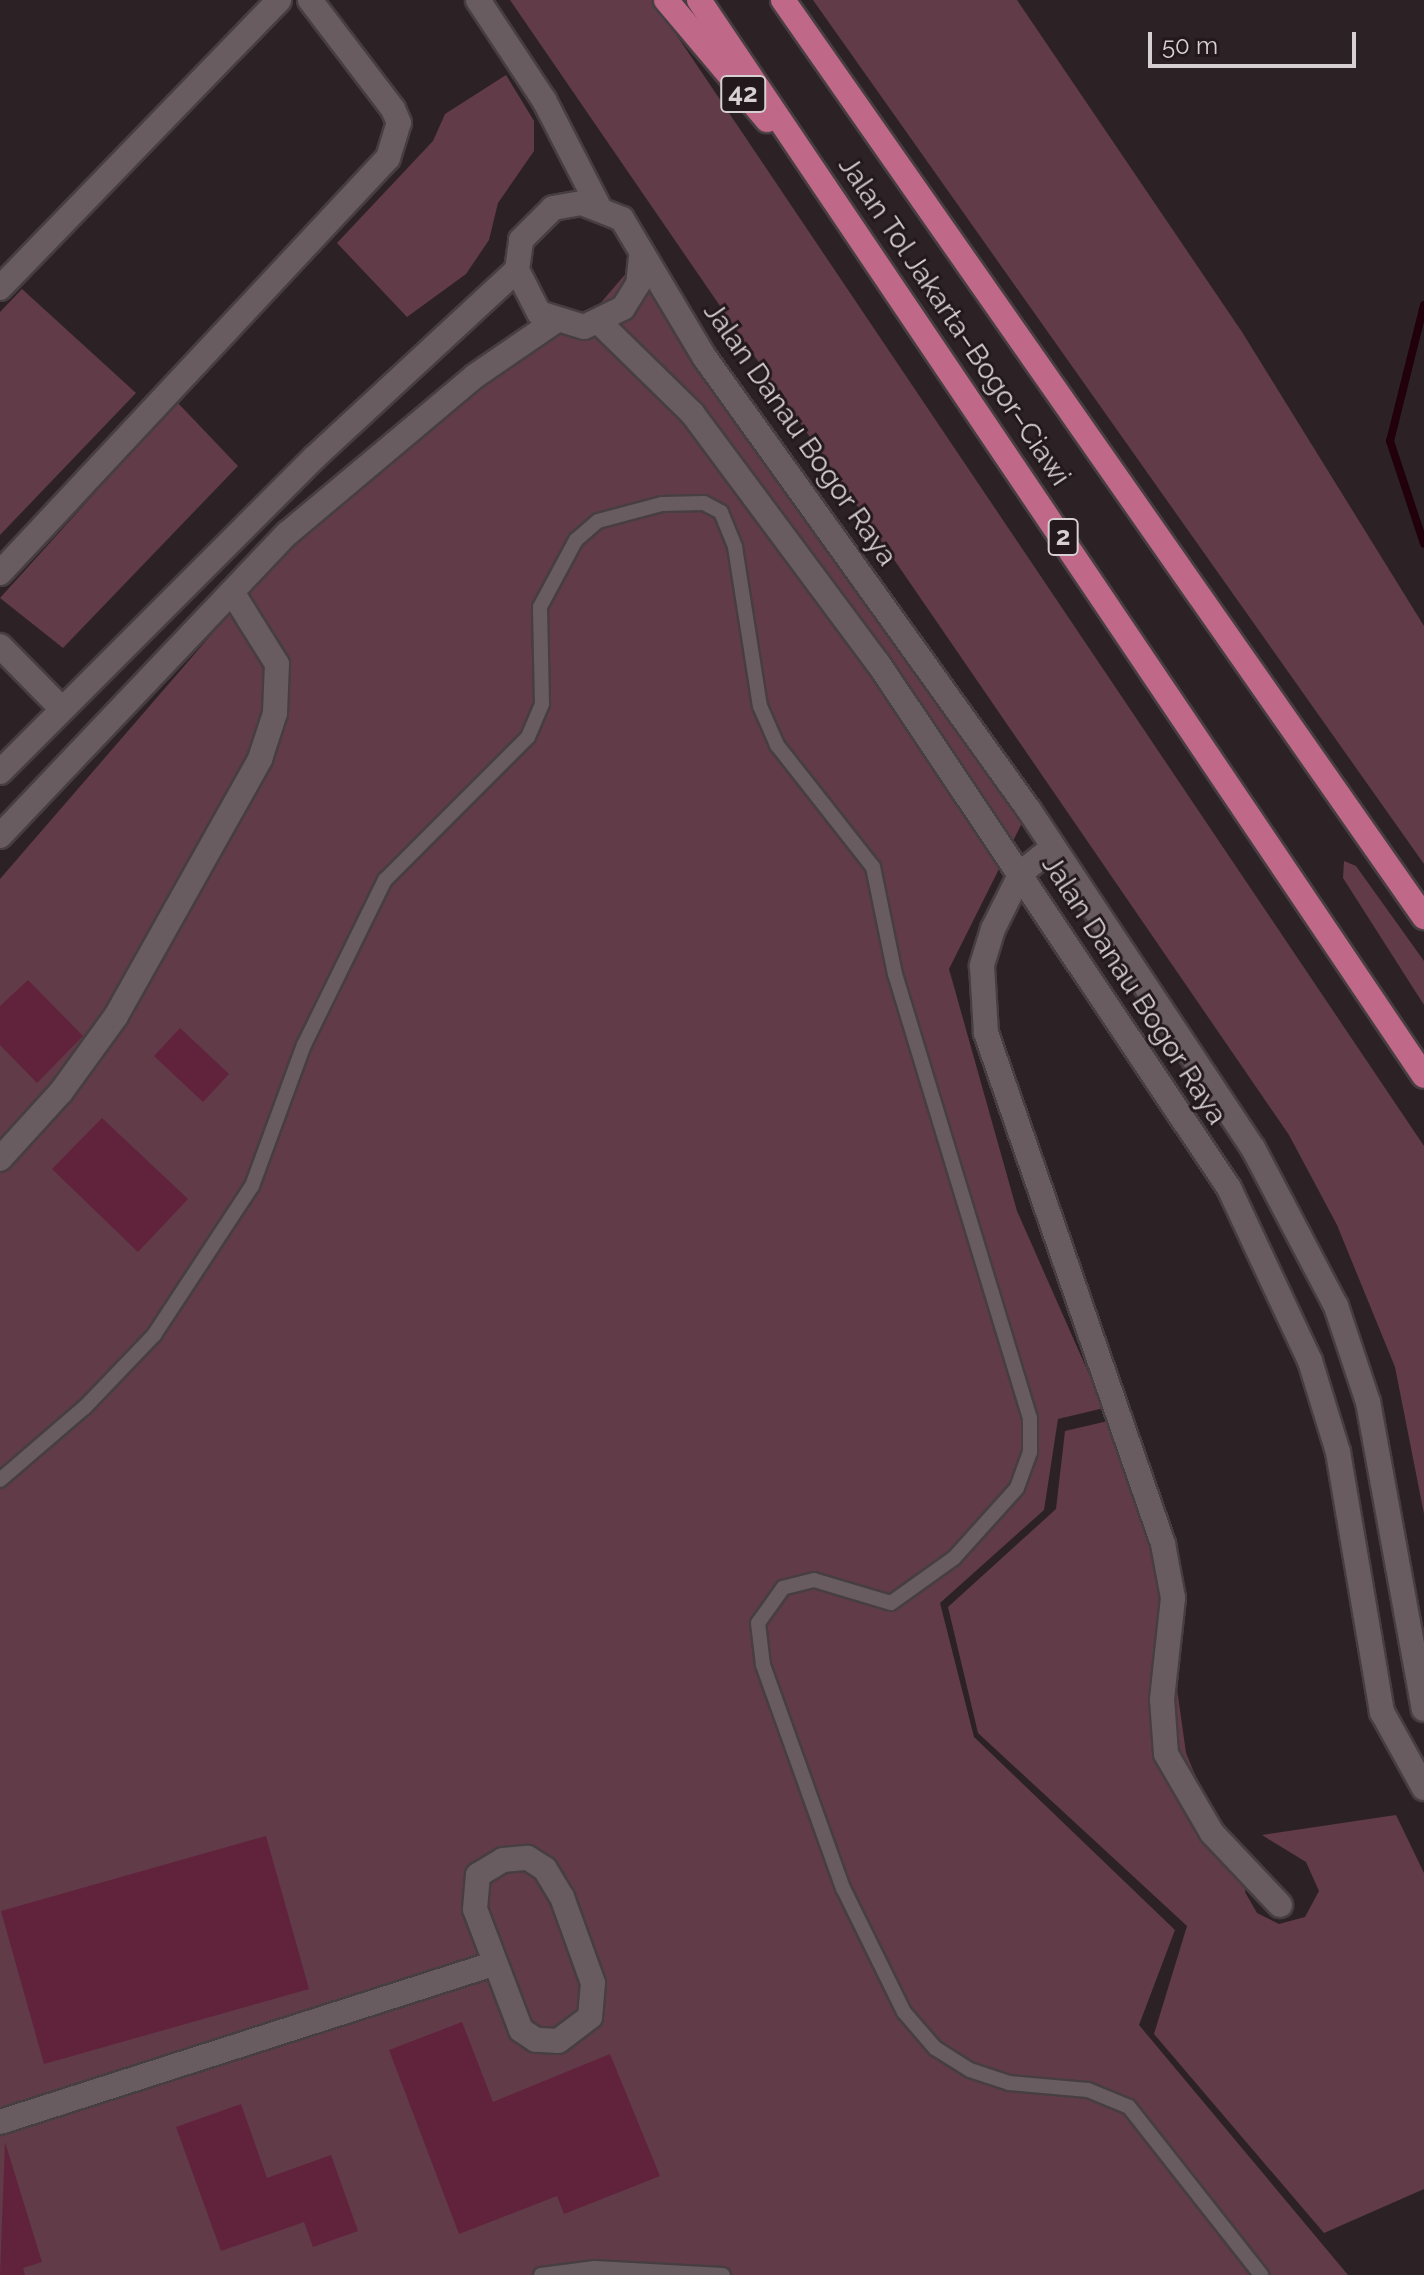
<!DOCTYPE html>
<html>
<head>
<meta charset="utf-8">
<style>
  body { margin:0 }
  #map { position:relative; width:1424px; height:2275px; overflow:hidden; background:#2c2225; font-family:Raleway,sans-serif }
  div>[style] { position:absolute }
  .green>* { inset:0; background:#613b48 }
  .stream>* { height:8px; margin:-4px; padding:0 4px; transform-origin:4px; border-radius:4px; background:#21000c }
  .building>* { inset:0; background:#60233b }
  .roads { filter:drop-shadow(2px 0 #473e41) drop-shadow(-2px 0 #473e41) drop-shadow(0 2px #473e41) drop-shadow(0 -2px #473e41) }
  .service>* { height:14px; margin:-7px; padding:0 7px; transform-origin:7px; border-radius:7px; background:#685c60 }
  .minor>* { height:24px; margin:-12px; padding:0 12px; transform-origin:12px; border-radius:12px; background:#685c60 }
  .tertiary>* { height:24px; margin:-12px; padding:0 12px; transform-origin:12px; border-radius:12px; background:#685c60 }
  .motorway>* { height:24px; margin:-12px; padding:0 12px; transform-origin:12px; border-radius:12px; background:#c06888 }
  span { translate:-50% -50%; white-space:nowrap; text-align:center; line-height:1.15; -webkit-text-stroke:6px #23191c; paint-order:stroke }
  .shield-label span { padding:2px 6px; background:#23191c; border:2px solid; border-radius:6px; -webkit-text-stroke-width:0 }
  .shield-label { font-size:26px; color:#d7d0d2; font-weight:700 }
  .street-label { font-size:28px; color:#d7d0d2 }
  .scale { position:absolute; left:1148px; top:32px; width:208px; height:36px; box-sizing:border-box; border:4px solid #d7d0d2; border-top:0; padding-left:10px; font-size:24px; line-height:28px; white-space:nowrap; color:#d7d0d2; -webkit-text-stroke:6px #23191c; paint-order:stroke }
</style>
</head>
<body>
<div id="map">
  <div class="green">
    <div style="clip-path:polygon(510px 0,653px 0,1424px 1146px,1424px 1514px,1395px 1367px,1337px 1225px,1289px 1135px)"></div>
    <div style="clip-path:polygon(813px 0,1017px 0,1242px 332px,1424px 626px,1424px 864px)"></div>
    <div style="clip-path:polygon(506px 75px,534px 121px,534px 151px,498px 203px,489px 240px,466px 274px,407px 317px,337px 243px,433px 141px,445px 114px)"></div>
    <div style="clip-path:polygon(640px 257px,1027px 813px,949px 969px,1017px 1211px,1104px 1408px,1058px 1419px,1044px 1510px,940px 1603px,974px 1737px,1175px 1930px,1139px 2025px,1348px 2275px,0 2275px,0 879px,365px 457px,557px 324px,580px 327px)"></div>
    <div style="clip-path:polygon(22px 289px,136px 393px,0 535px,0 312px)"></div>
    <div style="clip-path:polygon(177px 402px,238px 466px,63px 648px,0 598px)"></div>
    <div style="clip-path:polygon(1344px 861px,1356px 866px,1424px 961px,1424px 1005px,1343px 878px)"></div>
    <div style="clip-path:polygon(1108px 1421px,1161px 1575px,1186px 1753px,1212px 1816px,1247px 1864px,1245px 1892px,1257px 1913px,1279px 1924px,1305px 1917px,1319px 1891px,1306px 1862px,1262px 1835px,1396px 1815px,1424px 1873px,1424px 2189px,1324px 2233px,1154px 2034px,1187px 1926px,978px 1733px,948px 1607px,1056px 1509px,1065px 1431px)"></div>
  </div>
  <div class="stream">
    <div style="left:1424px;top:305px;width:140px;rotate:104deg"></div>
    <div style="left:1390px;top:441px;width:108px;rotate:71.7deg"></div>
  </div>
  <div class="building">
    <div style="clip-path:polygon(28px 980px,83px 1036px,37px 1083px,0 1045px,0 1006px)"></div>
    <div style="clip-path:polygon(180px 1028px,229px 1074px,203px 1102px,154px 1056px)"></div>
    <div style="clip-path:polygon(102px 1118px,188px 1199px,138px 1252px,52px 1169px)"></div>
    <div style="clip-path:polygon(266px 1836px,309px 1989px,44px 2064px,1px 1911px)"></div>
    <div style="clip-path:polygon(462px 2022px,493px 2102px,610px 2054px,660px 2176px,564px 2214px,557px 2196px,459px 2234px,389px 2050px)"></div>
    <div style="clip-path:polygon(241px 2104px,267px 2178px,331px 2155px,358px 2231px,313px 2247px,304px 2222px,221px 2251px,176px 2127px)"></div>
    <div style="clip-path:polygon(5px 2142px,42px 2262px,23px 2268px,25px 2275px,0 2275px)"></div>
  </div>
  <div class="roads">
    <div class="service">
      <div style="left:0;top:1480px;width:112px;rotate:-40.7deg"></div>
      <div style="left:85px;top:1407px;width:100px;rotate:-46.2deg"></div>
      <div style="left:154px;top:1335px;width:178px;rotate:-56.7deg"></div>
      <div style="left:252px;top:1186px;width:150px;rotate:-69.8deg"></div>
      <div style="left:304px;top:1045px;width:184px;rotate:-63.9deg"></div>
      <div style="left:385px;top:880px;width:202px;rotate:-45deg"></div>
      <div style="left:528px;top:737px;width:36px;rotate:-67deg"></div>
      <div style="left:542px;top:704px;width:97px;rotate:-91.2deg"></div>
      <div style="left:540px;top:607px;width:76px;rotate:-61.8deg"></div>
      <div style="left:576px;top:540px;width:29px;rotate:-41deg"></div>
      <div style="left:598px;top:521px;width:66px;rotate:-14.9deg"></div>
      <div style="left:662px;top:504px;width:42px;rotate:-1.4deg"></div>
      <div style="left:704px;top:503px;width:19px;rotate:28deg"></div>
      <div style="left:721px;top:512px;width:38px;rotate:68deg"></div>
      <div style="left:735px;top:547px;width:161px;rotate:81.1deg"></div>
      <div style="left:760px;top:706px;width:43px;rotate:66.4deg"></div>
      <div style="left:777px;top:745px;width:155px;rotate:51.8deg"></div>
      <div style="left:873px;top:867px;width:109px;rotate:78.4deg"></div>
      <div style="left:895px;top:974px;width:464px;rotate:73.1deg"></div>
      <div style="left:1030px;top:1418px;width:34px;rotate:90deg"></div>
      <div style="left:1030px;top:1452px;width:38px;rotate:110deg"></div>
      <div style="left:1017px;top:1488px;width:94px;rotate:132deg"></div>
      <div style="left:954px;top:1558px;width:77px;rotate:144.5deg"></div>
      <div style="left:891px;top:1603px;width:80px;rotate:-163.4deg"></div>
      <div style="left:814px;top:1580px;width:32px;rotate:166deg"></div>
      <div style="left:783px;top:1588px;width:43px;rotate:125.5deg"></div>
      <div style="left:758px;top:1623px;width:42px;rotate:83.2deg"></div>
      <div style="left:763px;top:1665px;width:237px;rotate:70.3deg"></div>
      <div style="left:843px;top:1888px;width:138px;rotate:63.8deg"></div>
      <div style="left:904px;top:2012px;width:48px;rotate:49.3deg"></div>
      <div style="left:935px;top:2048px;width:41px;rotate:32.2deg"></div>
      <div style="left:970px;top:2070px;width:41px;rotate:18.4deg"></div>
      <div style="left:1009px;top:2083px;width:79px;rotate:5.1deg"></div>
      <div style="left:1088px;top:2090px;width:44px;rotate:22.5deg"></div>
      <div style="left:1129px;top:2107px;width:214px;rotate:51.8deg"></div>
      <div style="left:541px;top:2275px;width:54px;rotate:-7.4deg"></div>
      <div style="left:595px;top:2268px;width:128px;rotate:3.1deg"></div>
    </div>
    <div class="minor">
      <div style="left:478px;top:0;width:120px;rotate:56.6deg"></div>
      <div style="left:544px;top:100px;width:118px;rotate:62.8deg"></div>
      <div style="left:0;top:288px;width:401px;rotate:-45.9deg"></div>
      <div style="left:0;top:573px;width:568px;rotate:-46.93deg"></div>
      <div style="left:388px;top:158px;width:37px;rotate:-73deg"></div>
      <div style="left:399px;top:123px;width:15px;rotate:-113deg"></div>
      <div style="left:393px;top:109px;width:137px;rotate:-127.3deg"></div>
      <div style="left:0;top:646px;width:86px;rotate:45.5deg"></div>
      <div style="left:1053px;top:847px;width:41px;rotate:140.9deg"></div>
      <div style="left:1021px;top:873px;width:63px;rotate:116.6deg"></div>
      <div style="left:993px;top:929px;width:39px;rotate:107deg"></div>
      <div style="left:982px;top:966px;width:67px;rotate:86.6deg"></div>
      <div style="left:986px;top:1033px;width:541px;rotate:70.89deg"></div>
      <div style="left:1163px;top:1544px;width:55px;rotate:79.5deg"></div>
      <div style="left:1173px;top:1598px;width:102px;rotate:96.2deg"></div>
      <div style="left:1162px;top:1699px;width:55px;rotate:85.8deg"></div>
      <div style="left:1166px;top:1754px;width:91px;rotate:59.8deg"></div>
      <div style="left:1212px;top:1833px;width:99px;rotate:46.6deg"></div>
      <div style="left:0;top:1159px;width:91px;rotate:-47.7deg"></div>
      <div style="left:61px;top:1092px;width:94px;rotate:-54.1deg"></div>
      <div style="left:116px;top:1016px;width:295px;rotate:-60.7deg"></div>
      <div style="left:260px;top:759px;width:48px;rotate:-71.9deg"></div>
      <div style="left:275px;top:713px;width:49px;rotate:-87.7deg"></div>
      <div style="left:277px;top:664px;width:85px;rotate:-122deg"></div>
      <div style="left:528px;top:1858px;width:20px;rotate:33deg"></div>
      <div style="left:545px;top:1869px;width:33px;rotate:59deg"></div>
      <div style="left:562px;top:1897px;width:91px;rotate:70.2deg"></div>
      <div style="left:593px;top:1983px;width:34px;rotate:95deg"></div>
      <div style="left:590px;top:2017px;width:40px;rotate:143deg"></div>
      <div style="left:558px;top:2041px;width:22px;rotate:-177deg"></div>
      <div style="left:536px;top:2040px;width:18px;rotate:-146deg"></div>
      <div style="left:521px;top:2030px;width:129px;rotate:-110.8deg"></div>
      <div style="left:475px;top:1909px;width:34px;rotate:-85deg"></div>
      <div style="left:478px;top:1875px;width:29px;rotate:-31deg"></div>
      <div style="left:503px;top:1860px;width:25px;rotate:-5deg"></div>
      <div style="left:0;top:2122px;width:518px;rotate:-17.77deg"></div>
    </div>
    <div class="tertiary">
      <div style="left:641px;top:257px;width:27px;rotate:96deg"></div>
      <div style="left:638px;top:284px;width:28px;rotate:122deg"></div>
      <div style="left:623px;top:308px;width:43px;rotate:154deg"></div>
      <div style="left:584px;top:327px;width:47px;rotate:-162.7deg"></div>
      <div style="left:539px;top:313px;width:48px;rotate:-117.1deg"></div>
      <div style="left:517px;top:270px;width:30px;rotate:-82deg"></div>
      <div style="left:521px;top:240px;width:45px;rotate:-45deg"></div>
      <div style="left:553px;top:208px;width:29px;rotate:-10deg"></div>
      <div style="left:582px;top:203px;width:43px;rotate:21.8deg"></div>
      <div style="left:622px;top:219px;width:162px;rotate:59.2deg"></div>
      <div style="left:705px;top:358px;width:556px;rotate:54.37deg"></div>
      <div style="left:1029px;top:810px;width:405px;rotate:56.5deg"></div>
      <div style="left:1253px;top:1148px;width:178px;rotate:62.3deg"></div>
      <div style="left:1336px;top:1306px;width:101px;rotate:71.6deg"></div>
      <div style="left:1368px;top:1402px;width:312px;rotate:79.7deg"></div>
      <div style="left:600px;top:323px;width:129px;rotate:44.4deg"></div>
      <div style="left:692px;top:413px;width:312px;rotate:53.4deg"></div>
      <div style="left:878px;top:663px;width:632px;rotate:56.23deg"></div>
      <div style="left:1229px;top:1188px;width:191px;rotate:64.9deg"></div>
      <div style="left:1310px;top:1361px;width:95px;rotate:72.9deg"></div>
      <div style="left:1338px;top:1452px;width:264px;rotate:80.4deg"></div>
      <div style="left:1382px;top:1712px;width:87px;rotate:61.1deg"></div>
      <div style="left:0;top:772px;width:445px;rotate:-45deg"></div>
      <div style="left:315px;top:457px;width:275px;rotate:-42.8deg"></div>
      <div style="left:0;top:836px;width:418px;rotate:-46.5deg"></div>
      <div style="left:288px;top:533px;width:244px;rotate:-40deg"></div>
      <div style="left:475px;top:376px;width:96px;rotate:-34.4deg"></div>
    </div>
    <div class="motorway">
      <div style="left:666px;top:0;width:157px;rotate:49.9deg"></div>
      <div style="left:699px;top:0;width:1297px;rotate:56.03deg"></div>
      <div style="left:783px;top:0;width:1119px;rotate:55.05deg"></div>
    </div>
  </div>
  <div class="shield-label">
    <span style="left:743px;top:94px">42</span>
    <span style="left:1063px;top:537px">2</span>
  </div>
  <div class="street-label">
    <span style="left:954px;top:321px;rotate:56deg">Jalan Tol Jakarta–Bogor–Ciawi</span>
    <span style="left:800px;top:434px;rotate:55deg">Jalan Danau Bogor Raya</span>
    <span style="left:1134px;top:990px;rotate:57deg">Jalan Danau Bogor Raya</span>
  </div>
  <div class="scale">50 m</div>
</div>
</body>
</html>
